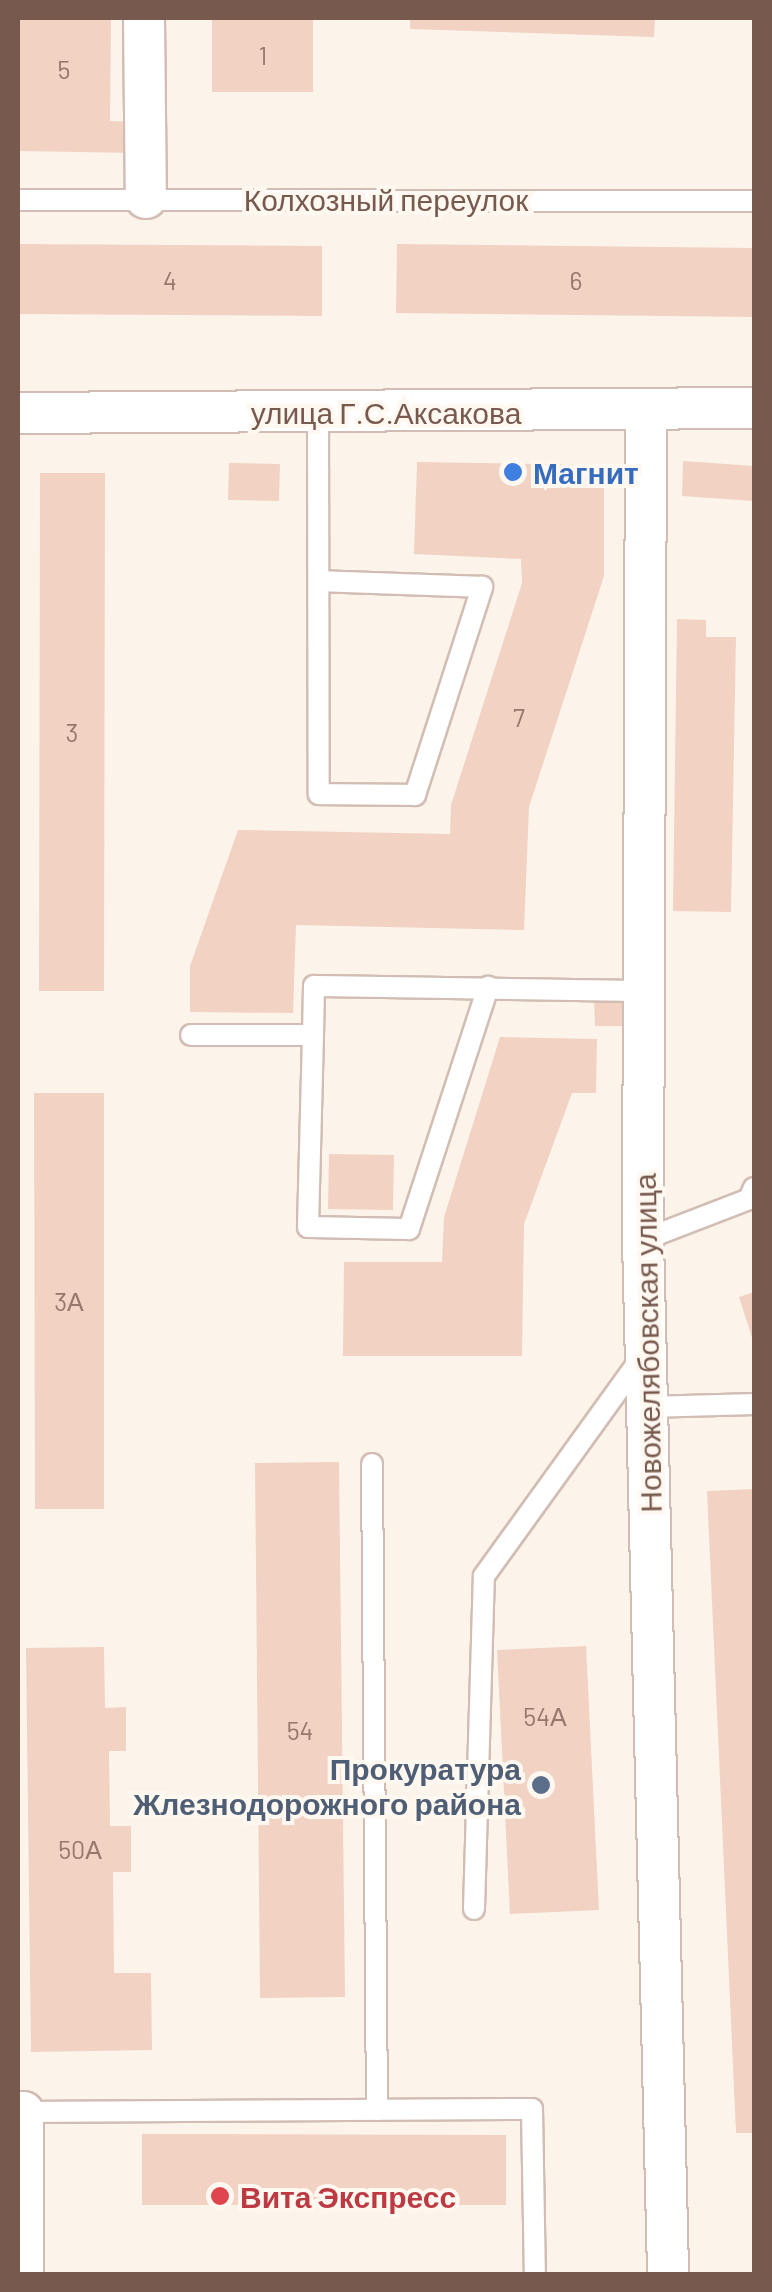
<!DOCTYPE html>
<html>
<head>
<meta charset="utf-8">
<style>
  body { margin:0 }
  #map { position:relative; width:772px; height:2292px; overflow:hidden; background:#fcf4eb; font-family:Barlow,sans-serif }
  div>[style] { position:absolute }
  .building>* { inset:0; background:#f1d2c3 }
  .roads { filter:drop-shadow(2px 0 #d1bdb3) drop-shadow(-2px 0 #d1bdb3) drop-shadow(0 2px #d1bdb3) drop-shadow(0 -2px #d1bdb3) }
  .service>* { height:20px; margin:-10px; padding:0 10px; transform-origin:10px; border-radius:10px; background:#fff }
  .minor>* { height:40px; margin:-20px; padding:0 20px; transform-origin:20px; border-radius:20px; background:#fff }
  .dots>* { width:28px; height:28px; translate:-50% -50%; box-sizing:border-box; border:5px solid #fef8f1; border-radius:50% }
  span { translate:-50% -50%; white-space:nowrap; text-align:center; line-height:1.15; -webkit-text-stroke:8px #fef8f1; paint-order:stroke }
  .number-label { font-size:25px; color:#96776b }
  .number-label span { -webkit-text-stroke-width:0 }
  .street-label { font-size:30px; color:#77594e }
  .shop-label { font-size:30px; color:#366cbe; font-weight:700 }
  .left { translate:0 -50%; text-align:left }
  .service-label { font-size:30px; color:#4e5e75; font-weight:700 }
  .right { translate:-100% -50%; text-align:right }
  .health-label { font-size:30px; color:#be3a42; font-weight:700 }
  .frame { position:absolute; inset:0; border:20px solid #77594e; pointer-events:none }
</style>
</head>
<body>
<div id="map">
  <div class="building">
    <div style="clip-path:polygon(18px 18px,111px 18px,110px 121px,138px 122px,138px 153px,18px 151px)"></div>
    <div style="clip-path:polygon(212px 18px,313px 18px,313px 92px,212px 92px)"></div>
    <div style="clip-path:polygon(410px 18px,655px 18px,654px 37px,410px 29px)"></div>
    <div style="clip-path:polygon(18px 244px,322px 246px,322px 316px,18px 314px)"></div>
    <div style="clip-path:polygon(397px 244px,754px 248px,754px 317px,396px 313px)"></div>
    <div style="clip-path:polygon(683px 461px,754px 466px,754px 501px,682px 496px)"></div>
    <div style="clip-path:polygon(417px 462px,604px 465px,604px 576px,529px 807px,524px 930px,296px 925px,293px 1013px,190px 1012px,190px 966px,238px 830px,450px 834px,451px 805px,522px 583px,521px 559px,414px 554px)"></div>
    <div style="clip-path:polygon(229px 463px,280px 464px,279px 501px,228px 500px)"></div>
    <div style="clip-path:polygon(40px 473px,105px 473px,104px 991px,39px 991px)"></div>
    <div style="clip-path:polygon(677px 619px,706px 620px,706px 637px,736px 637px,731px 912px,673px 911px)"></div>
    <div style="clip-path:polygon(594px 999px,624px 999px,624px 1026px,595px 1026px)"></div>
    <div style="clip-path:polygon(500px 1037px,597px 1039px,596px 1093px,572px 1093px,524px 1224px,522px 1356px,343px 1356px,344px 1262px,442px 1262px,444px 1217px)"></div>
    <div style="clip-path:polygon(34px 1093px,104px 1093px,104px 1509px,35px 1509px)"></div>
    <div style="clip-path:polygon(329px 1154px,394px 1155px,393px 1210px,328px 1209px)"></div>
    <div style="clip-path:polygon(754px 1292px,754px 1344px,739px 1297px)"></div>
    <div style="clip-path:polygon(339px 1462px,345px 1997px,260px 1998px,255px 1463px)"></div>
    <div style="clip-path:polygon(754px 1489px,754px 2133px,736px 2133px,707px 1491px)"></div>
    <div style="clip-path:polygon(586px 1646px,599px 1910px,510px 1914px,497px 1650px)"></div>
    <div style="clip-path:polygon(104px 1647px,105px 1708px,126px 1707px,126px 1751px,109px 1751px,110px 1826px,131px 1826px,131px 1872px,113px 1872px,114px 1973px,151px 1973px,152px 2050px,31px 2052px,26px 1648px)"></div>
    <div style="clip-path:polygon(142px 2134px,506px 2135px,506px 2205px,142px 2205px)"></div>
  </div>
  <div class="roads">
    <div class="service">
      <div style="left:18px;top:200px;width:736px;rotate:0.08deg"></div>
      <div style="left:318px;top:412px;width:382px;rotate:89.9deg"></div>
      <div style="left:319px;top:794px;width:96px;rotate:0.6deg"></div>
      <div style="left:415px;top:795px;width:219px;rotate:-72.1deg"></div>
      <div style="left:482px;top:587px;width:163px;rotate:-177.9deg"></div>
      <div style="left:191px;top:1035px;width:122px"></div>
      <div style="left:313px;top:1035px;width:49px;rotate:-88.8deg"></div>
      <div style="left:314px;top:986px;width:329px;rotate:0.9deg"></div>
      <div style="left:313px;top:1035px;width:192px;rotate:91.5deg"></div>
      <div style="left:308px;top:1227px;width:101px;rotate:1.1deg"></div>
      <div style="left:409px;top:1229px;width:255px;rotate:-71.9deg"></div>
      <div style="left:643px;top:1240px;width:114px;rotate:-21.1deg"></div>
      <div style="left:749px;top:1199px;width:12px;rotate:-66deg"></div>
      <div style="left:648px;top:1407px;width:106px;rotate:-1.6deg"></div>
      <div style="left:372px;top:1464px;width:646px;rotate:89.56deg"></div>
      <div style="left:474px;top:1909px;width:333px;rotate:-88.3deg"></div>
      <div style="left:484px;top:1576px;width:270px;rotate:-54.2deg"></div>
      <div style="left:20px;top:2112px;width:512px;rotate:-0.34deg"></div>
      <div style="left:532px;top:2109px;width:165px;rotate:89deg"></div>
    </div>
    <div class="minor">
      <div style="left:144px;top:18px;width:180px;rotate:89.4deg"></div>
      <div style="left:646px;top:411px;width:829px;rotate:90.21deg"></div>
      <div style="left:643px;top:1240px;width:1034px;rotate:88.61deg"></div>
      <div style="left:18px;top:413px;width:736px;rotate:-0.39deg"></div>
      <div style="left:18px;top:2112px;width:5px"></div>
      <div style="left:23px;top:2112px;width:162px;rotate:90deg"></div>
    </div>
  </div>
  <div class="dots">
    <div style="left:513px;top:472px;background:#3f7fe0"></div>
    <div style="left:541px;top:1785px;background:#5c6f8a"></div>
    <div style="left:220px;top:2196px;background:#e0444e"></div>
  </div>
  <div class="number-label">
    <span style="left:263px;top:55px">1</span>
    <span style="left:64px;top:69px">5</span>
    <span style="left:170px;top:280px">4</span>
    <span style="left:576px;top:280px">6</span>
    <span style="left:519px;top:717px">7</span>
    <span style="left:72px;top:732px">3</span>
    <span style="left:69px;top:1301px">3А</span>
    <span style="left:545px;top:1716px">54А</span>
    <span style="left:300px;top:1730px">54</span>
    <span style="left:80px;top:1849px">50А</span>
  </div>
  <div class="street-label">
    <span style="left:386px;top:199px">Колхозный переулок</span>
    <span style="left:386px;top:412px">улица Г.С.Аксакова</span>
    <span style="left:647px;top:1343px;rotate:-91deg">Новожелябовская улица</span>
  </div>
  <div class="shop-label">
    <span class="left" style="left:533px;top:472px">Магнит</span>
  </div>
  <div class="service-label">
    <span class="right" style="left:521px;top:1785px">Прокуратура<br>Жлезнодорожного района</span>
  </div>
  <div class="health-label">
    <span class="left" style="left:240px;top:2196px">Вита Экспресс</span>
  </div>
  <div class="frame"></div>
</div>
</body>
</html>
